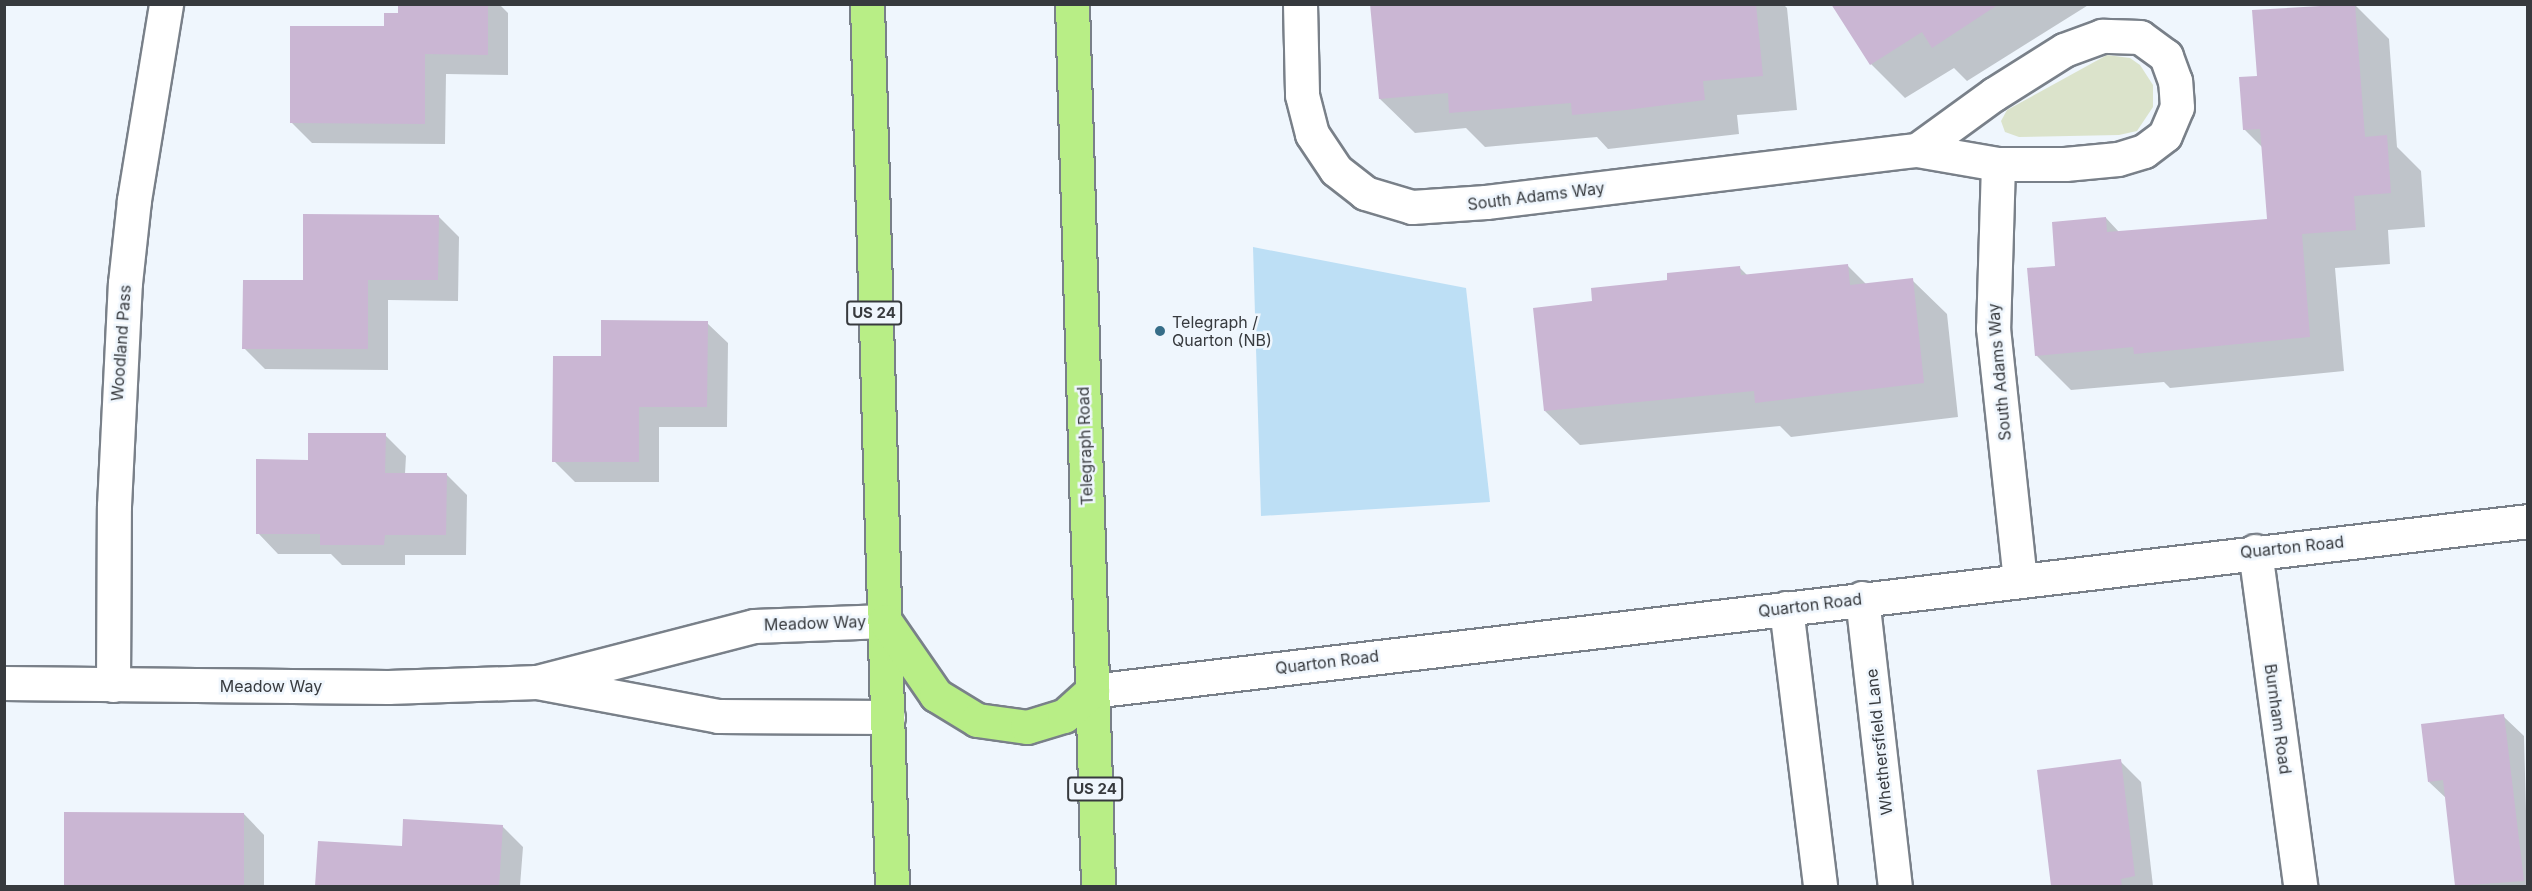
<!DOCTYPE html>
<html>
<head>
<meta charset="utf-8">
<style>
  body { margin:0 }
  #map { position:relative; width:2532px; height:891px; overflow:hidden; background:#eff6fd; font-family:Inter,sans-serif }
  div>[style] { position:absolute }
  .green>* { inset:0; background:#dbe3cb }
  .water>* { inset:0; background:#bddff5 }
  .shadow>* { inset:0; background:#0003 }
  .building>* { inset:0; background:#cab6d3 }
  .roads { filter:drop-shadow(2px 0 #798089) drop-shadow(-2px 0 #798089) drop-shadow(0 2px #798089) drop-shadow(0 -2px #798089) }
  .minor>* { height:33px; margin:-16.5px; padding:0 16.5px; transform-origin:16.5px; border-radius:16.5px; background:#fff }
  .tertiary>* { height:33px; margin:-16.5px; padding:0 16.5px; transform-origin:16.5px; border-radius:16.5px; background:#fff }
  .trunk>* { height:33px; margin:-16.5px; padding:0 16.5px; transform-origin:16.5px; border-radius:16.5px; background:#b8ee86 }
  .dots>* { width:16px; height:16px; translate:-50% -50%; box-sizing:border-box; border:3px solid #eff6fd; border-radius:50% }
  span { translate:-50% -50%; white-space:nowrap; text-align:center; line-height:1.15; -webkit-text-stroke:5px #eff6fd; paint-order:stroke }
  .shield-label span { padding:2px 4px; background:#eff6fd; border:2px solid; border-radius:4px; -webkit-text-stroke-width:0 }
  .shield-label { font-size:15px; color:#373a3e; font-weight:700 }
  .street-label { font-size:16px; color:#373a3e }
  .poi-label { font-size:16px; color:#373a3e }
  .left { translate:0 -50%; text-align:left }
  .frame { position:absolute; inset:0; border:6px solid #373a3e; pointer-events:none }
</style>
</head>
<body>
<div id="map">
  <div class="green">
    <div style="clip-path:polygon(2107px 55px,2130px 58px,2140px 65px,2153px 85px,2153px 107px,2137px 131px,2119px 135px,2019px 137px,2005px 132px,2001px 121px,2007px 110px)"></div>
  </div>
  <div class="water">
    <div style="clip-path:polygon(1253px 247px,1466px 288px,1490px 502px,1261px 516px)"></div>
  </div>
  <div class="shadow">
    <div style="clip-path:polygon(399px 4px,499px 4px,508px 13px,508px 75px,446px 74px,445px 144px,312px 143px,291px 122px,399px 15px)"></div>
    <div style="clip-path:polygon(1371px 4px,1783px 4px,1787px 8px,1797px 110px,1737px 115px,1739px 134px,1608px 149px,1597px 137px,1485px 147px,1466px 128px,1415px 133px,1380px 99px)"></div>
    <div style="clip-path:polygon(1833px 4px,2090px 4px,1967px 81px,1954px 68px,1905px 98px,1871px 64px)"></div>
    <div style="clip-path:polygon(2354px 4px,2389px 39px,2397px 147px,2421px 171px,2425px 227px,2388px 230px,2390px 264px,2335px 268px,2344px 371px,2170px 388px,2164px 382px,2071px 390px,2036px 355px,2057px 267px,2106px 218px,2119px 232px,2269px 220px,2263px 148px,2244px 129px,2258px 77px)"></div>
    <div style="clip-path:polygon(438px 216px,459px 237px,458px 301px,388px 300px,388px 370px,265px 369px,244px 348px,304px 281px)"></div>
    <div style="clip-path:polygon(1848px 266px,1867px 285px,1912px 280px,1947px 314px,1958px 417px,1791px 437px,1780px 426px,1580px 445px,1545px 411px,1594px 302px,1739px 267px,1748px 276px)"></div>
    <div style="clip-path:polygon(707px 323px,728px 343px,727px 427px,659px 427px,659px 482px,575px 482px,554px 461px,602px 357px)"></div>
    <div style="clip-path:polygon(385px 435px,406px 456px,405px 474px,446px 474px,467px 495px,466px 555px,405px 555px,405px 565px,342px 565px,331px 554px,278px 554px,258px 533px,310px 462px)"></div>
    <div style="clip-path:polygon(2503px 716px,2524px 736px,2528px 886px,2457px 886px,2447px 799px,2429px 782px)"></div>
    <div style="clip-path:polygon(2120px 761px,2141px 782px,2153px 886px,2052px 886px,2039px 771px)"></div>
    <div style="clip-path:polygon(66px 814px,244px 814px,264px 835px,264px 886px,65px 886px)"></div>
    <div style="clip-path:polygon(502px 826px,523px 847px,520px 886px,317px 886px,319px 843px,404px 847px)"></div>
  </div>
  <div class="building">
    <div style="clip-path:polygon(398px 4px,488px 4px,488px 55px,425px 54px,425px 124px,290px 123px,290px 26px,384px 26px,384px 13px,398px 13px)"></div>
    <div style="clip-path:polygon(1370px 4px,1756px 4px,1763px 76px,1703px 81px,1705px 100px,1626px 110px,1572px 115px,1571px 103px,1449px 113px,1448px 93px,1379px 99px)"></div>
    <div style="clip-path:polygon(1831px 4px,1999px 4px,1932px 48px,1922px 32px,1870px 65px)"></div>
    <div style="clip-path:polygon(2355px 4px,2365px 137px,2387px 135px,2391px 193px,2354px 196px,2356px 230px,2302px 234px,2310px 337px,2134px 354px,2133px 347px,2035px 356px,2027px 268px,2055px 266px,2052px 222px,2106px 217px,2107px 232px,2267px 219px,2260px 129px,2243px 130px,2239px 77px,2257px 76px,2252px 10px)"></div>
    <div style="clip-path:polygon(303px 214px,439px 215px,438px 280px,368px 280px,368px 349px,242px 349px,243px 280px,303px 280px)"></div>
    <div style="clip-path:polygon(1848px 264px,1850px 285px,1913px 278px,1924px 383px,1755px 403px,1754px 391px,1544px 411px,1533px 308px,1592px 301px,1591px 288px,1667px 280px,1667px 273px,1740px 266px,1741px 275px)"></div>
    <div style="clip-path:polygon(601px 320px,708px 321px,707px 407px,639px 407px,639px 462px,552px 462px,553px 356px,601px 356px)"></div>
    <div style="clip-path:polygon(308px 433px,386px 433px,385px 473px,447px 473px,446px 535px,385px 535px,384px 545px,320px 545px,320px 534px,256px 534px,256px 459px,308px 460px)"></div>
    <div style="clip-path:polygon(2504px 714px,2524px 881px,2455px 886px,2443px 780px,2428px 782px,2421px 724px)"></div>
    <div style="clip-path:polygon(2121px 759px,2135px 876px,2121px 879px,2122px 886px,2051px 886px,2037px 770px)"></div>
    <div style="clip-path:polygon(64px 812px,244px 813px,244px 886px,64px 886px)"></div>
    <div style="clip-path:polygon(403px 819px,503px 825px,499px 886px,315px 886px,318px 841px,402px 846px)"></div>
  </div>
  <div class="roads">
    <div class="minor">
      <div style="left:1300px;top:4px;width:91px;rotate:88.7deg"></div>
      <div style="left:1302px;top:95px;width:40px;rotate:75.6deg"></div>
      <div style="left:1312px;top:134px;width:43px;rotate:56.3deg"></div>
      <div style="left:1336px;top:170px;width:37px;rotate:38deg"></div>
      <div style="left:1365px;top:193px;width:49px;rotate:16.6deg"></div>
      <div style="left:1412px;top:207px;width:74px;rotate:-3.9deg"></div>
      <div style="left:1486px;top:202px;width:434px;rotate:-6.9deg"></div>
      <div style="left:1917px;top:150px;width:82px;rotate:9.8deg"></div>
      <div style="left:1998px;top:164px;width:67px"></div>
      <div style="left:2065px;top:164px;width:53px;rotate:-5.4deg"></div>
      <div style="left:2118px;top:159px;width:27px;rotate:-17deg"></div>
      <div style="left:2144px;top:151px;width:26px;rotate:-37deg"></div>
      <div style="left:2165px;top:135px;width:30px;rotate:-67deg"></div>
      <div style="left:2177px;top:107px;width:26px;rotate:-94deg"></div>
      <div style="left:2175px;top:81px;width:27px;rotate:-110deg"></div>
      <div style="left:2166px;top:56px;width:32px;rotate:-144deg"></div>
      <div style="left:2140px;top:37px;width:38px;rotate:-178deg"></div>
      <div style="left:2102px;top:36px;width:40px;rotate:159.8deg"></div>
      <div style="left:2064px;top:50px;width:83px;rotate:147.8deg"></div>
      <div style="left:1994px;top:94px;width:95px;rotate:144deg"></div>
      <div style="left:1998px;top:164px;width:164px;rotate:91.7deg"></div>
      <div style="left:1993px;top:328px;width:252px;rotate:83.9deg"></div>
      <div style="left:2255px;top:551px;width:338px;rotate:82.3deg"></div>
      <div style="left:1862px;top:598px;width:290px;rotate:83.5deg"></div>
      <div style="left:1786px;top:608px;width:280px;rotate:83deg"></div>
      <div style="left:885px;top:621px;width:131px;rotate:177.8deg"></div>
      <div style="left:754px;top:626px;width:224px;rotate:165.5deg"></div>
      <div style="left:537px;top:682px;width:184px;rotate:10.6deg"></div>
      <div style="left:718px;top:716px;width:170px;rotate:0.3deg"></div>
      <div style="left:4px;top:683px;width:384px;rotate:0.6deg"></div>
      <div style="left:388px;top:687px;width:149px;rotate:-1.9deg"></div>
      <div style="left:113px;top:685px;width:179px;rotate:-89.7deg"></div>
      <div style="left:114px;top:506px;width:223px;rotate:-87.2deg"></div>
      <div style="left:125px;top:283px;width:83px;rotate:-83.8deg"></div>
      <div style="left:134px;top:200px;width:199px;rotate:-80.7deg"></div>
    </div>
    <div class="tertiary">
      <div style="left:1092px;top:691px;width:1446px;rotate:-6.75deg"></div>
    </div>
    <div class="trunk">
      <div style="left:867px;top:4px;width:882px;rotate:88.38deg"></div>
      <div style="left:1072px;top:4px;width:882px;rotate:88.31deg"></div>
      <div style="left:885px;top:621px;width:90px;rotate:55.4deg"></div>
      <div style="left:936px;top:695px;width:48px;rotate:31.4deg"></div>
      <div style="left:977px;top:720px;width:50px;rotate:8deg"></div>
      <div style="left:1027px;top:727px;width:39px;rotate:-17deg"></div>
      <div style="left:1064px;top:716px;width:38px;rotate:-42deg"></div>
    </div>
  </div>
  <div class="dots">
    <div style="left:1160px;top:331px;background:#366d88"></div>
  </div>
  <div class="shield-label">
    <span style="left:874px;top:313px">US 24</span>
    <span style="left:1095px;top:789px">US 24</span>
  </div>
  <div class="street-label">
    <span style="left:1536px;top:196px;rotate:-7deg">South Adams Way</span>
    <span style="left:121px;top:343px;rotate:-86deg">Woodland Pass</span>
    <span style="left:1999px;top:372px;rotate:-95deg">South Adams Way</span>
    <span style="left:1085px;top:446px;rotate:-92deg">Telegraph Road</span>
    <span style="left:2292px;top:547px;rotate:-6deg">Quarton Road</span>
    <span style="left:1810px;top:605px;rotate:-7deg">Quarton Road</span>
    <span style="left:815px;top:623px;rotate:-2deg">Meadow Way</span>
    <span style="left:1327px;top:662px;rotate:-7deg">Quarton Road</span>
    <span style="left:271px;top:686px">Meadow Way</span>
    <span style="left:2278px;top:719px;rotate:82deg">Burnham Road</span>
    <span style="left:1879px;top:742px;rotate:-96deg">Whethersfield Lane</span>
  </div>
  <div class="poi-label">
    <span class="left" style="left:1172px;top:331px">Telegraph /<br>Quarton (NB)</span>
  </div>
  <div class="frame"></div>
</div>
</body>
</html>
